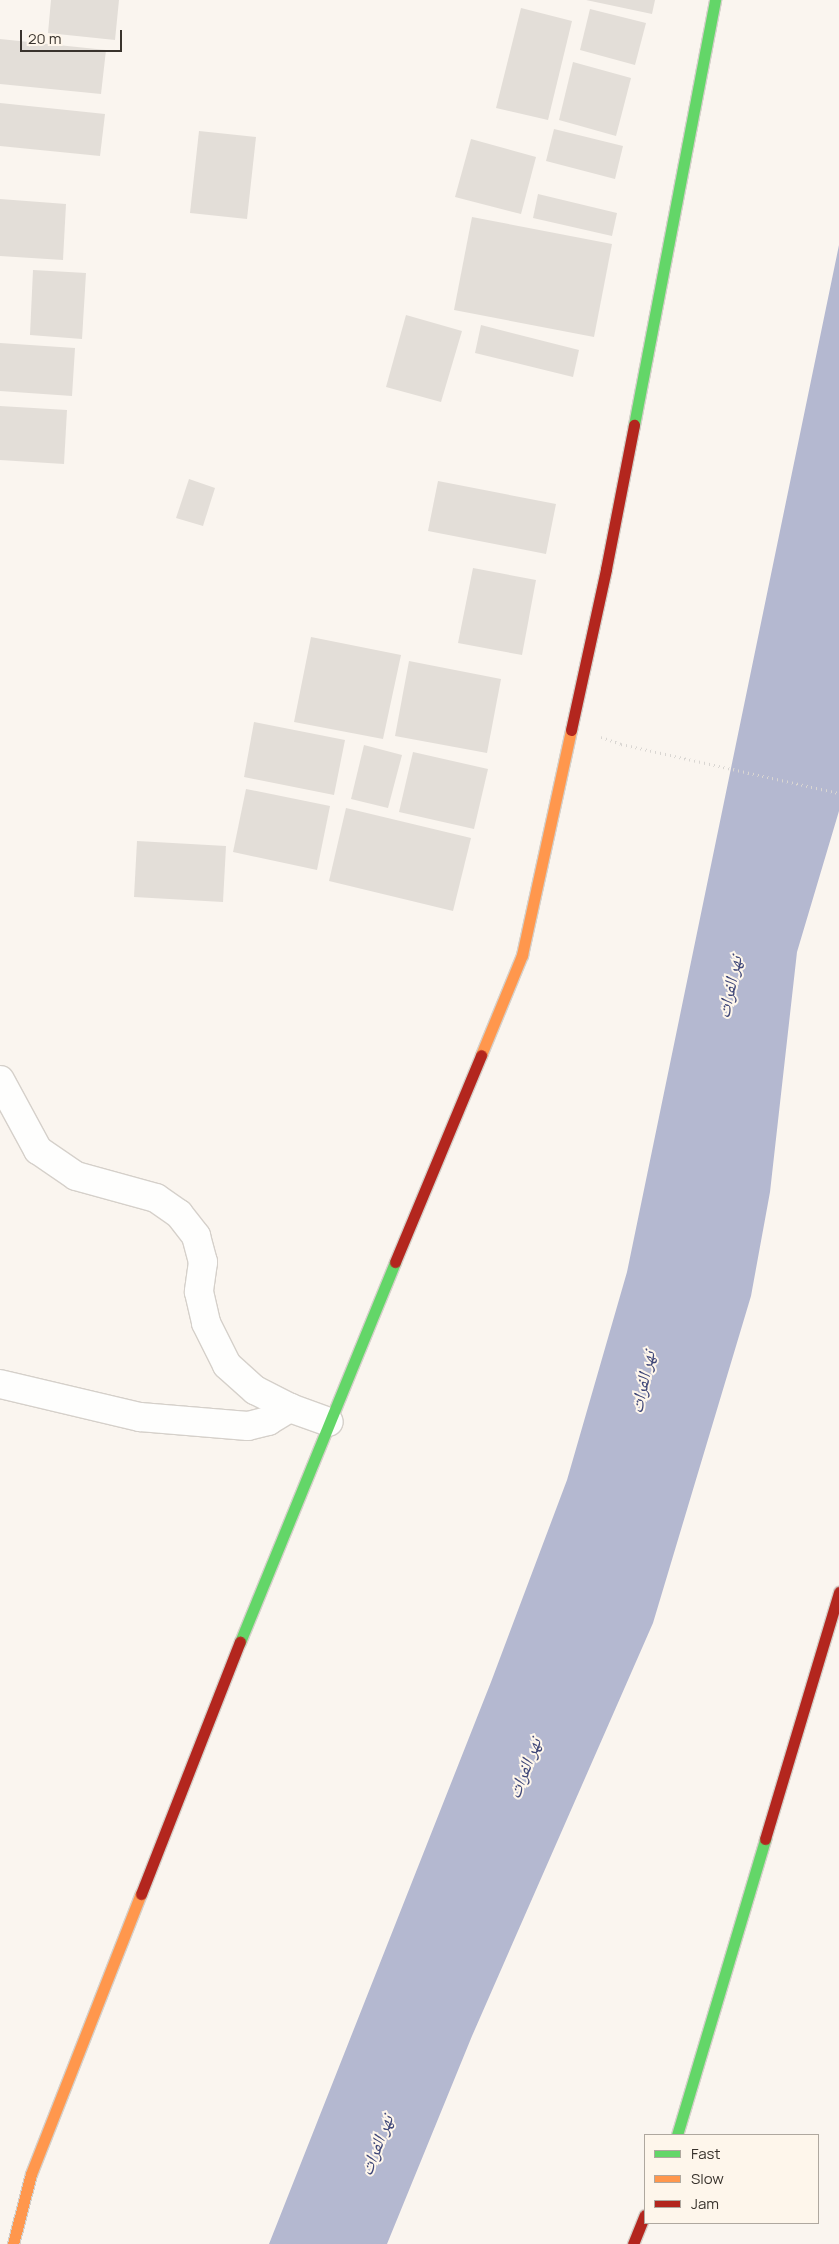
<!DOCTYPE html>
<html>
<head>
<meta charset="utf-8">
<style>
  body { margin:0 }
  #map { position:relative; width:839px; height:2244px; overflow:hidden; background:#faf5ef; font-family:Manrope,"Noto Naskh Arabic",sans-serif }
  div>[style] { position:absolute }
  .water>* { inset:0; background:#b4b8d0 }
  .building>* { inset:0; background:#e3ded8 }
  .path>* { height:3px; margin-top:-1.5px; transform-origin:0; background:repeating-linear-gradient(90deg,#d9d6d2 0 1px,transparent 0 5px) }
  .roads { filter:drop-shadow(1px 0 #d5d0ca) drop-shadow(-1px 0 #d5d0ca) drop-shadow(0 1px #d5d0ca) drop-shadow(0 -1px #d5d0ca) }
  .street>* { height:28px; margin:-14px; padding:0 14px; transform-origin:14px; border-radius:14px; background:#fefefd }
  .fast>* { height:11px; margin:-5.5px; padding:0 5.5px; transform-origin:5.5px; border-radius:5.5px; background:#63d668 }
  .slow>* { height:11px; margin:-5.5px; padding:0 5.5px; transform-origin:5.5px; border-radius:5.5px; background:#ff974d }
  .jam>* { height:11px; margin:-5.5px; padding:0 5.5px; transform-origin:5.5px; border-radius:5.5px; background:#b3261e }
  span { translate:-50% -50%; white-space:nowrap; text-align:center; line-height:1.15; -webkit-text-stroke:4px #fef6eb; paint-order:stroke }
  .water-label { font-size:18px; color:#3f4778; font-style:italic }
  .legend { position:absolute; left:644px; top:2134px; width:175px; height:90px; box-sizing:border-box; background:#fef6eb; border:1px solid #afa89f; margin:0; padding:6px 9px; list-style:none; font-size:15px; color:#39332d }
  .legend li { display:flex; align-items:center; gap:10px; height:25px }
  .legend b { width:25px; border:1px solid #afa89f }
  .scale { position:absolute; left:20px; top:30px; width:102px; height:22px; box-sizing:border-box; border:2px solid #39332d; border-top:0; padding-left:6px; font-size:15px; line-height:18px; white-space:nowrap; color:#39332d; -webkit-text-stroke:4px #fef6eb; paint-order:stroke }
</style>
</head>
<body>
<div id="map">
  <div class="water">
    <div style="clip-path:polygon(839px 245px,839px 811px,797px 952px,770px 1192px,751px 1296px,653px 1623px,472px 2036px,387px 2244px,269px 2244px,491px 1682px,567px 1480px,627px 1272px)"></div>
  </div>
  <div class="building">
    <div style="clip-path:polygon(51px 0,119px 0,115px 40px,48px 33px)"></div>
    <div style="clip-path:polygon(586px 0,655px 0,652px 14px)"></div>
    <div style="clip-path:polygon(521px 8px,572px 21px,548px 120px,496px 108px)"></div>
    <div style="clip-path:polygon(590px 9px,646px 23px,635px 65px,580px 50px)"></div>
    <div style="clip-path:polygon(0 39px,106px 50px,101px 94px,0 84px)"></div>
    <div style="clip-path:polygon(573px 62px,631px 78px,616px 136px,559px 120px)"></div>
    <div style="clip-path:polygon(0 103px,105px 114px,100px 156px,0 146px)"></div>
    <div style="clip-path:polygon(554px 129px,623px 146px,615px 179px,546px 161px)"></div>
    <div style="clip-path:polygon(199px 131px,256px 137px,247px 219px,190px 213px)"></div>
    <div style="clip-path:polygon(471px 139px,536px 157px,521px 214px,455px 197px)"></div>
    <div style="clip-path:polygon(538px 194px,617px 213px,612px 236px,533px 218px)"></div>
    <div style="clip-path:polygon(0 199px,66px 204px,63px 260px,0 256px)"></div>
    <div style="clip-path:polygon(472px 217px,612px 244px,594px 337px,454px 310px)"></div>
    <div style="clip-path:polygon(33px 270px,86px 273px,82px 339px,30px 335px)"></div>
    <div style="clip-path:polygon(406px 315px,462px 331px,441px 402px,386px 387px)"></div>
    <div style="clip-path:polygon(481px 325px,579px 350px,573px 377px,475px 353px)"></div>
    <div style="clip-path:polygon(0 343px,75px 348px,72px 396px,0 391px)"></div>
    <div style="clip-path:polygon(0 406px,67px 410px,64px 464px,0 460px)"></div>
    <div style="clip-path:polygon(189px 479px,215px 488px,203px 526px,176px 518px)"></div>
    <div style="clip-path:polygon(438px 481px,556px 504px,546px 554px,428px 531px)"></div>
    <div style="clip-path:polygon(473px 568px,536px 580px,522px 655px,458px 643px)"></div>
    <div style="clip-path:polygon(311px 637px,401px 655px,383px 739px,294px 722px)"></div>
    <div style="clip-path:polygon(409px 661px,501px 679px,487px 753px,395px 736px)"></div>
    <div style="clip-path:polygon(254px 722px,345px 740px,334px 795px,244px 777px)"></div>
    <div style="clip-path:polygon(364px 745px,402px 755px,388px 808px,351px 799px)"></div>
    <div style="clip-path:polygon(413px 752px,488px 769px,474px 829px,399px 812px)"></div>
    <div style="clip-path:polygon(246px 789px,330px 806px,317px 870px,233px 852px)"></div>
    <div style="clip-path:polygon(346px 808px,471px 838px,453px 911px,329px 881px)"></div>
    <div style="clip-path:polygon(137px 841px,226px 846px,223px 902px,134px 897px)"></div>
  </div>
  <div class="path">
    <div style="left:601px;top:737px;width:21px;rotate:19deg"></div>
    <div style="left:621px;top:744px;width:223px;rotate:12.7deg"></div>
  </div>
  <div class="roads">
    <div class="street">
      <div style="left:0;top:1080px;width:80px;rotate:61.5deg"></div>
      <div style="left:38px;top:1150px;width:46px;rotate:34.4deg"></div>
      <div style="left:76px;top:1176px;width:83px;rotate:15.4deg"></div>
      <div style="left:156px;top:1198px;width:28px;rotate:35deg"></div>
      <div style="left:179px;top:1214px;width:28px;rotate:52deg"></div>
      <div style="left:196px;top:1236px;width:27px;rotate:75deg"></div>
      <div style="left:203px;top:1262px;width:30px;rotate:98deg"></div>
      <div style="left:199px;top:1292px;width:32px;rotate:77deg"></div>
      <div style="left:206px;top:1323px;width:47px;rotate:63.4deg"></div>
      <div style="left:227px;top:1365px;width:38px;rotate:42deg"></div>
      <div style="left:255px;top:1390px;width:39px;rotate:27deg"></div>
      <div style="left:290px;top:1408px;width:41px;rotate:19.7deg"></div>
      <div style="left:0;top:1384px;width:144px;rotate:13.3deg"></div>
      <div style="left:140px;top:1417px;width:108px;rotate:4.8deg"></div>
      <div style="left:248px;top:1426px;width:21px;rotate:-14deg"></div>
      <div style="left:268px;top:1421px;width:26px;rotate:-31deg"></div>
    </div>
    <div class="fast">
      <div style="left:634px;top:425px;width:433px;rotate:-79.2deg"></div>
      <div style="left:240px;top:1642px;width:410px;rotate:-67.8deg"></div>
      <div style="left:677px;top:2135px;width:309px;rotate:-73.4deg"></div>
    </div>
    <div class="slow">
      <div style="left:481px;top:1055px;width:108px;rotate:-67.7deg"></div>
      <div style="left:522px;top:955px;width:230px;rotate:-77.7deg"></div>
      <div style="left:13px;top:2244px;width:72px;rotate:-75.6deg"></div>
      <div style="left:31px;top:2174px;width:301px;rotate:-68.6deg"></div>
    </div>
    <div class="jam">
      <div style="left:571px;top:730px;width:165px;rotate:-77.7deg"></div>
      <div style="left:606px;top:569px;width:147px;rotate:-79deg"></div>
      <div style="left:395px;top:1262px;width:224px;rotate:-67.4deg"></div>
      <div style="left:765px;top:1839px;width:258px;rotate:-73.3deg"></div>
      <div style="left:141px;top:1894px;width:271px;rotate:-68.6deg"></div>
      <div style="left:633px;top:2244px;width:31px;rotate:-68deg"></div>
    </div>
  </div>
  <div class="water-label">
    <span style="left:729px;top:987px;rotate:-78deg">نهر الفرات</span>
    <span style="left:642px;top:1382px;rotate:-78deg">نهر الفرات</span>
    <span style="left:524px;top:1768px;rotate:-69deg">نهر الفرات</span>
    <span style="left:376px;top:2145px;rotate:-69deg">نهر الفرات</span>
  </div>
  <ul class="legend">
  <li><b style="height:6px;background:#63d668"></b>Fast</li>
  <li><b style="height:6px;background:#ff974d"></b>Slow</li>
  <li><b style="height:6px;background:#b3261e"></b>Jam</li>
  </ul>
  <div class="scale">20 m</div>
</div>
</body>
</html>
